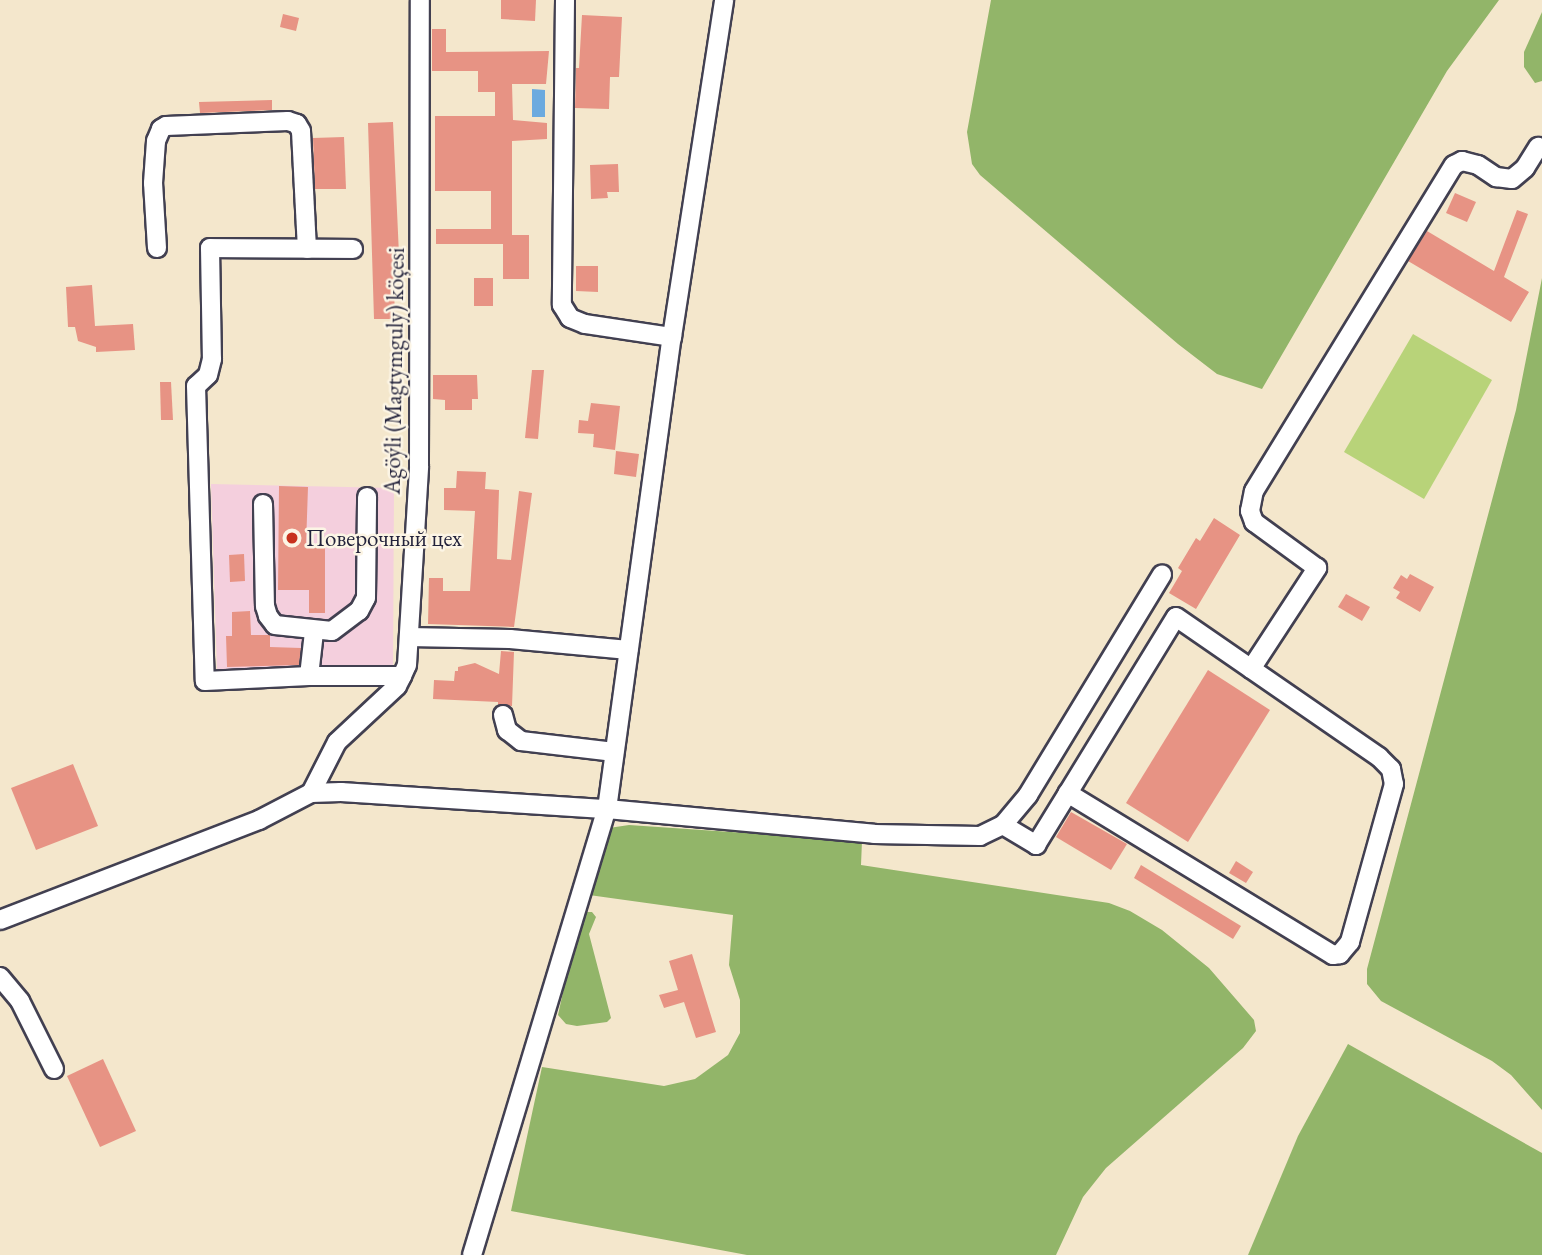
<!DOCTYPE html>
<html>
<head>
<meta charset="utf-8">
<style>
  body { margin:0 }
  #map { position:relative; width:1542px; height:1255px; overflow:hidden; background:#f4e7cc; font-family:"EB Garamond",serif }
  div>[style] { position:absolute }
  .built>* { inset:0; background:#f4cfdd }
  .green>* { inset:0; background:#b8d379 }
  .forest>* { inset:0; background:#92b569 }
  .water>* { inset:0; background:#6caadf }
  .building>* { inset:0; background:#e79384 }
  .roads { filter:drop-shadow(2px 0 #424051) drop-shadow(-2px 0 #424051) drop-shadow(0 2px #424051) drop-shadow(0 -2px #424051) }
  .minor>* { height:18px; margin:-9px; padding:0 9px; transform-origin:9px; border-radius:9px; background:#fff }
  .dots>* { width:19px; height:19px; translate:-50% -50%; box-sizing:border-box; border:4px solid #fcf5e5; border-radius:50% }
  span { translate:-50% -50%; white-space:nowrap; text-align:center; line-height:1.15; -webkit-text-stroke:5px #fcf5e5; paint-order:stroke }
  .street-label { font-size:23px; color:#22223b }
  .poi-label { font-size:23px; color:#22223b }
  .left { translate:0 -50%; text-align:left }
</style>
</head>
<body>
<div id="map">
  <div class="built">
    <div style="clip-path:polygon(211px 484px,394px 488px,393px 668px,217px 670px)"></div>
  </div>
  <div class="green">
    <div style="clip-path:polygon(1413px 334px,1492px 380px,1424px 499px,1344px 452px)"></div>
  </div>
  <div class="forest">
    <div style="clip-path:polygon(991px 0,1499px 0,1447px 71px,1262px 389px,1217px 374px,1178px 344px,980px 175px,972px 164px,967px 132px)"></div>
    <div style="clip-path:polygon(1542px 12px,1542px 81px,1535px 83px,1524px 67px,1524px 52px)"></div>
    <div style="clip-path:polygon(1542px 278px,1542px 1110px,1511px 1075px,1492px 1061px,1381px 1001px,1367px 984px,1367px 969px,1516px 410px)"></div>
    <div style="clip-path:polygon(629px 825px,862px 841px,861px 865px,1109px 903px,1130px 911px,1162px 930px,1209px 968px,1254px 1020px,1256px 1031px,1243px 1048px,1106px 1168px,1083px 1197px,1056px 1255px,747px 1255px,511px 1211px,542px 1067px,664px 1086px,695px 1079px,728px 1055px,740px 1033px,740px 1000px,729px 965px,733px 915px,589px 895px,609px 828px)"></div>
    <div style="clip-path:polygon(586px 912px,592px 912px,596px 917px,589px 934px,611px 1018px,607px 1022px,577px 1026px,566px 1024px,558px 1015px,578px 924px)"></div>
    <div style="clip-path:polygon(1348px 1044px,1542px 1153px,1542px 1255px,1248px 1255px,1298px 1136px)"></div>
  </div>
  <div class="water">
    <div style="clip-path:polygon(532px 89px,545px 90px,545px 117px,532px 117px)"></div>
  </div>
  <div class="building">
    <div style="clip-path:polygon(501px 0,536px 0,535px 21px,501px 19px)"></div>
    <div style="clip-path:polygon(283px 14px,299px 18px,296px 31px,280px 27px)"></div>
    <div style="clip-path:polygon(582px 15px,622px 17px,619px 77px,610px 77px,609px 109px,575px 108px,576px 68px,579px 68px)"></div>
    <div style="clip-path:polygon(432px 29px,446px 29px,446px 52px,549px 51px,546px 84px,512px 84px,513px 120px,547px 123px,547px 139px,512px 141px,512px 235px,529px 235px,529px 279px,503px 279px,503px 244px,436px 244px,436px 229px,491px 229px,491px 191px,435px 191px,435px 116px,495px 116px,495px 92px,478px 92px,478px 71px,432px 71px)"></div>
    <div style="clip-path:polygon(272px 100px,272px 110px,200px 113px,199px 102px)"></div>
    <div style="clip-path:polygon(393px 122px,399px 255px,393px 255px,395px 319px,374px 319px,368px 123px)"></div>
    <div style="clip-path:polygon(344px 137px,346px 189px,315px 189px,313px 138px)"></div>
    <div style="clip-path:polygon(618px 164px,619px 192px,607px 192px,608px 198px,591px 199px,590px 165px)"></div>
    <div style="clip-path:polygon(1455px 193px,1476px 202px,1467px 222px,1446px 213px)"></div>
    <div style="clip-path:polygon(1517px 210px,1528px 214px,1504px 277px,1529px 292px,1511px 322px,1408px 261px,1427px 231px,1494px 271px)"></div>
    <div style="clip-path:polygon(576px 266px,598px 266px,598px 292px,576px 291px)"></div>
    <div style="clip-path:polygon(474px 278px,493px 278px,493px 306px,474px 306px)"></div>
    <div style="clip-path:polygon(92px 285px,95px 326px,133px 324px,135px 350px,96px 352px,96px 347px,78px 341px,75px 327px,68px 327px,66px 287px)"></div>
    <div style="clip-path:polygon(532px 370px,544px 370px,538px 439px,525px 438px)"></div>
    <div style="clip-path:polygon(433px 375px,477px 375px,478px 399px,472px 399px,472px 410px,445px 410px,445px 400px,433px 399px)"></div>
    <div style="clip-path:polygon(160px 382px,171px 382px,173px 420px,161px 420px)"></div>
    <div style="clip-path:polygon(591px 403px,620px 406px,615px 450px,593px 447px,594px 434px,578px 433px,579px 420px,588px 421px)"></div>
    <div style="clip-path:polygon(616px 451px,639px 454px,636px 477px,614px 474px)"></div>
    <div style="clip-path:polygon(457px 471px,486px 472px,485px 489px,499px 490px,497px 559px,511px 560px,519px 491px,532px 493px,514px 627px,428px 624px,429px 578px,443px 578px,443px 591px,470px 591px,475px 511px,444px 510px,444px 488px,456px 488px)"></div>
    <div style="clip-path:polygon(279px 486px,308px 487px,306px 546px,325px 545px,325px 613px,309px 613px,309px 590px,278px 590px)"></div>
    <div style="clip-path:polygon(1214px 518px,1240px 535px,1196px 609px,1169px 593px,1182px 571px,1178px 568px,1196px 538px,1200px 541px)"></div>
    <div style="clip-path:polygon(244px 554px,245px 581px,230px 582px,229px 555px)"></div>
    <div style="clip-path:polygon(1410px 574px,1434px 587px,1420px 612px,1396px 598px,1400px 592px,1393px 588px,1401px 575px,1407px 579px)"></div>
    <div style="clip-path:polygon(1346px 594px,1370px 607px,1362px 621px,1338px 607px)"></div>
    <div style="clip-path:polygon(250px 611px,251px 635px,270px 635px,270px 647px,301px 648px,299px 665px,227px 667px,226px 636px,232px 636px,232px 612px)"></div>
    <div style="clip-path:polygon(501px 651px,514px 652px,512px 706px,498px 705px,498px 702px,433px 699px,434px 680px,454px 681px,455px 671px,458px 671px,458px 667px,475px 663px,499px 674px)"></div>
    <div style="clip-path:polygon(1208px 670px,1270px 710px,1188px 842px,1126px 803px)"></div>
    <div style="clip-path:polygon(73px 764px,98px 826px,36px 850px,11px 788px)"></div>
    <div style="clip-path:polygon(1071px 812px,1127px 844px,1111px 870px,1056px 837px)"></div>
    <div style="clip-path:polygon(1236px 861px,1253px 872px,1246px 883px,1229px 873px)"></div>
    <div style="clip-path:polygon(1141px 865px,1241px 926px,1233px 939px,1134px 878px)"></div>
    <div style="clip-path:polygon(692px 954px,716px 1032px,696px 1038px,684px 1002px,664px 1008px,659px 995px,678px 990px,669px 961px)"></div>
    <div style="clip-path:polygon(103px 1059px,136px 1131px,100px 1147px,67px 1076px)"></div>
  </div>
  <div class="roads">
    <div class="minor">
      <div style="left:565px;top:0;width:305px;rotate:90.6deg"></div>
      <div style="left:562px;top:305px;width:15px;rotate:58deg"></div>
      <div style="left:570px;top:318px;width:16px;rotate:22deg"></div>
      <div style="left:585px;top:324px;width:88px;rotate:8.5deg"></div>
      <div style="left:157px;top:248px;width:65px;rotate:-93.5deg"></div>
      <div style="left:153px;top:183px;width:42px;rotate:-85.9deg"></div>
      <div style="left:156px;top:141px;width:13px;rotate:-67deg"></div>
      <div style="left:161px;top:129px;width:6px;rotate:-31deg"></div>
      <div style="left:166px;top:126px;width:122px;rotate:-2.3deg"></div>
      <div style="left:288px;top:121px;width:9px;rotate:18deg"></div>
      <div style="left:297px;top:124px;width:8px;rotate:60deg"></div>
      <div style="left:301px;top:131px;width:118px;rotate:87.1deg"></div>
      <div style="left:353px;top:249px;width:143px;rotate:-179.6deg"></div>
      <div style="left:210px;top:248px;width:111px;rotate:89deg"></div>
      <div style="left:212px;top:359px;width:16px;rotate:104deg"></div>
      <div style="left:208px;top:375px;width:16px;rotate:137deg"></div>
      <div style="left:196px;top:386px;width:295px;rotate:88.3deg"></div>
      <div style="left:205px;top:681px;width:104px;rotate:-2.8deg"></div>
      <div style="left:309px;top:676px;width:93px"></div>
      <div style="left:263px;top:504px;width:102px;rotate:88.9deg"></div>
      <div style="left:265px;top:606px;width:10px;rotate:73deg"></div>
      <div style="left:268px;top:616px;width:11px;rotate:52deg"></div>
      <div style="left:275px;top:625px;width:57px;rotate:6deg"></div>
      <div style="left:332px;top:631px;width:34px;rotate:-37deg"></div>
      <div style="left:359px;top:611px;width:15px;rotate:-62deg"></div>
      <div style="left:366px;top:598px;width:101px;rotate:-89.4deg"></div>
      <div style="left:409px;top:637px;width:101px;rotate:1.1deg"></div>
      <div style="left:510px;top:639px;width:119px;rotate:5.3deg"></div>
      <div style="left:1251px;top:669px;width:121px;rotate:-56.8deg"></div>
      <div style="left:1317px;top:568px;width:78px;rotate:-143.9deg"></div>
      <div style="left:1254px;top:522px;width:12px;rotate:-110deg"></div>
      <div style="left:1250px;top:511px;width:20px;rotate:-79deg"></div>
      <div style="left:1254px;top:491px;width:382px;rotate:-58.5deg"></div>
      <div style="left:1454px;top:165px;width:9px;rotate:-27deg"></div>
      <div style="left:1462px;top:161px;width:16px;rotate:14deg"></div>
      <div style="left:1478px;top:165px;width:22px;rotate:34deg"></div>
      <div style="left:1496px;top:177px;width:16px;rotate:7deg"></div>
      <div style="left:1512px;top:179px;width:17px;rotate:-40deg"></div>
      <div style="left:1525px;top:168px;width:25px;rotate:-58deg"></div>
      <div style="left:309px;top:676px;width:44px;rotate:-83.5deg"></div>
      <div style="left:503px;top:715px;width:16px;rotate:75deg"></div>
      <div style="left:507px;top:730px;width:18px;rotate:38deg"></div>
      <div style="left:521px;top:741px;width:94px;rotate:6.7deg"></div>
      <div style="left:311px;top:793px;width:30px;rotate:-2deg"></div>
      <div style="left:341px;top:792px;width:267px;rotate:3.7deg"></div>
      <div style="left:607px;top:809px;width:268px;rotate:5.3deg"></div>
      <div style="left:874px;top:834px;width:106px;rotate:1.1deg"></div>
      <div style="left:980px;top:836px;width:25px;rotate:-26deg"></div>
      <div style="left:1003px;top:825px;width:39px;rotate:-50deg"></div>
      <div style="left:1028px;top:795px;width:258px;rotate:-58.7deg"></div>
      <div style="left:1003px;top:825px;width:39px;rotate:31deg"></div>
      <div style="left:1036px;top:845px;width:61px;rotate:-58.4deg"></div>
      <div style="left:1068px;top:793px;width:206px;rotate:-58.5deg"></div>
      <div style="left:1176px;top:617px;width:247px;rotate:34.6deg"></div>
      <div style="left:1379px;top:757px;width:17px;rotate:45deg"></div>
      <div style="left:1391px;top:769px;width:15px;rotate:79deg"></div>
      <div style="left:1394px;top:784px;width:164px;rotate:105.6deg"></div>
      <div style="left:1350px;top:942px;width:16px;rotate:130deg"></div>
      <div style="left:1340px;top:954px;width:7px;rotate:172deg"></div>
      <div style="left:1333px;top:955px;width:311px;rotate:-148.6deg"></div>
      <div style="left:0;top:920px;width:278px;rotate:-21.1deg"></div>
      <div style="left:259px;top:820px;width:59px;rotate:-27.4deg"></div>
      <div style="left:311px;top:793px;width:57px;rotate:-63deg"></div>
      <div style="left:337px;top:742px;width:82px;rotate:-43deg"></div>
      <div style="left:397px;top:686px;width:11px;rotate:-63deg"></div>
      <div style="left:402px;top:676px;width:12px;rotate:-66deg"></div>
      <div style="left:407px;top:665px;width:199px;rotate:-86.5deg"></div>
      <div style="left:419px;top:466px;width:466px;rotate:-89.9deg"></div>
      <div style="left:0;top:977px;width:31px;rotate:50deg"></div>
      <div style="left:20px;top:1001px;width:76px;rotate:63.4deg"></div>
      <div style="left:472px;top:1255px;width:466px;rotate:-73.2deg"></div>
      <div style="left:607px;top:809px;width:476px;rotate:-82.2deg"></div>
      <div style="left:672px;top:337px;width:341px;rotate:-81.2deg"></div>
    </div>
  </div>
  <div class="dots">
    <div style="left:292px;top:538px;background:#c8321e"></div>
  </div>
  <div class="street-label">
    <span style="left:394px;top:371px;rotate:-89deg">Agöýli (Magtymguly) köçesi</span>
  </div>
  <div class="poi-label">
    <span class="left" style="left:306px;top:538px">Поверочный цех</span>
  </div>
</div>
</body>
</html>
